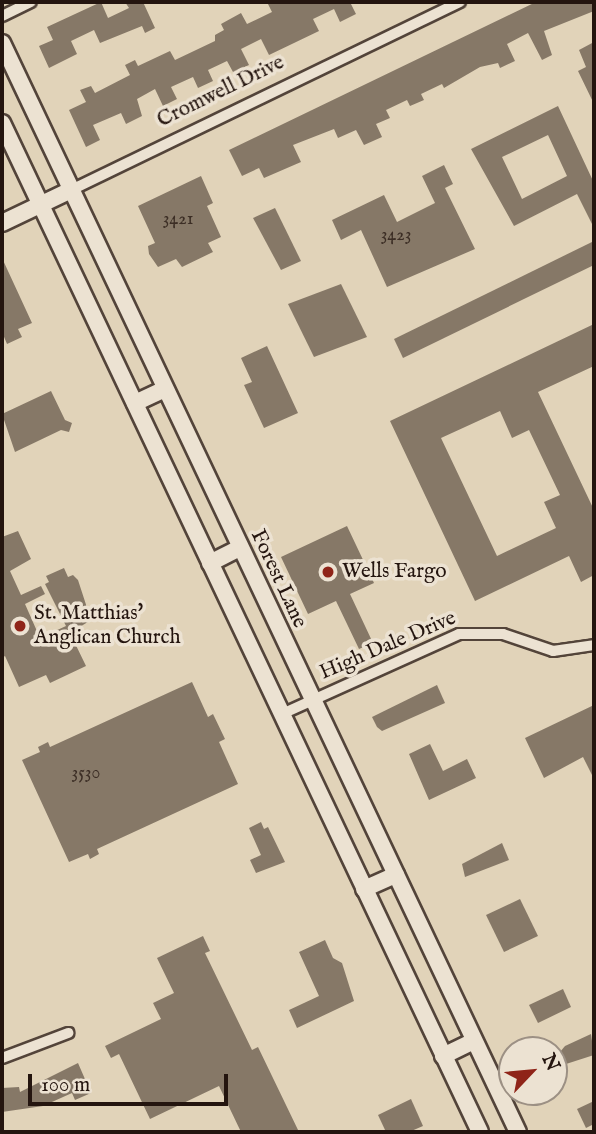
<!DOCTYPE html>
<html>
<head>
<meta charset="utf-8">
<style>
  body { margin:0 }
  #map { position:relative; width:596px; height:1134px; overflow:hidden; background:#e1d3b9; font-family:"IM FELL English",serif }
  div>[style] { position:absolute }
  .building>* { inset:0; background:#867867 }
  .roads { filter:drop-shadow(2px 0 #53443a) drop-shadow(-2px 0 #53443a) drop-shadow(0 2px #53443a) drop-shadow(0 -2px #53443a) }
  .street>* { height:10px; margin:-5px; padding:0 5px; transform-origin:5px; border-radius:5px; background:#ece2d2 }
  .secondary>* { height:16px; margin:-8px; padding:0 8px; transform-origin:8px; border-radius:8px; background:#ece2d2 }
  .dots>* { width:19px; height:19px; translate:-50% -50%; box-sizing:border-box; border:4px solid #ece2d2; border-radius:50% }
  span { translate:-50% -50%; white-space:nowrap; text-align:center; line-height:1.15; -webkit-text-stroke:7px #ece2d2; paint-order:stroke }
  .number-label { font-size:18px; color:#3c2e25 }
  .number-label span { -webkit-text-stroke-width:0 }
  .street-label { font-size:21px; color:#24150f }
  .poi-label { font-size:21px; color:#24150f }
  .left { translate:0 -50%; text-align:left }
  .frame { position:absolute; inset:0; border:4px solid #24150f; pointer-events:none }
  .north { position:absolute; left:498px; top:1036px; width:70px; height:70px; box-sizing:border-box; background:#ece2d2; border:2px solid #9c9084; border-radius:50%; rotate:64deg; font-size:19px; font-weight:700; line-height:28px; text-align:center; color:#24150f }
  .north::after { content:''; display:block; margin:auto; width:24px; height:32px; background:#8f2418; clip-path:polygon(50% 0,100% 100%,50% 72%,0 100%) }
  .scale { position:absolute; left:28px; top:1074px; width:200px; height:32px; box-sizing:border-box; border:4px solid #24150f; border-top:0; padding-left:9px; font-size:21px; line-height:24px; white-space:nowrap; color:#24150f; -webkit-text-stroke:5px #ece2d2; paint-order:stroke }
</style>
</head>
<body>
<div id="map">
  <div class="building">
    <div style="clip-path:polygon(101px 2px,108px 18px,129px 8px,125px 2px,143px 2px,155px 28px,145px 33px,142px 26px,100px 43px,94px 30px,71px 41px,77px 54px,49px 68px,39px 46px,53px 40px,47px 27px)"></div>
    <div style="clip-path:polygon(267px 2px,350px 2px,356px 14px,340px 22px,334px 9px,313px 19px,319px 31px,269px 55px,261px 39px,241px 49px,249px 65px,233px 72px,227px 61px,208px 70px,213px 81px,198px 88px,193px 77px,171px 87px,177px 99px,163px 106px,155px 89px,137px 99px,142px 116px,126px 124px,121px 113px,93px 125px,100px 140px,86px 147px,69px 110px,86px 102px,80px 90px,91px 86px,95px 93px,130px 75px,125px 65px,135px 60px,138px 66px,170px 51px,175px 60px,215px 41px,215px 35px,224px 30px,221px 24px,241px 13px,247px 24px,272px 12px)"></div>
    <div style="clip-path:polygon(536px 2px,594px 2px,594px 11px,544px 31px,552px 55px,542px 60px,528px 33px,507px 44px,515px 61px,500px 68px,498px 63px,480px 67px,444px 88px,442px 84px,421px 94px,424px 100px,410px 106px,407px 100px,386px 110px,390px 118px,376px 124px,382px 137px,364px 145px,356px 130px,338px 138px,334px 129px,293px 145px,301px 162px,264px 178px,259px 168px,242px 176px,229px 150px)"></div>
    <div style="clip-path:polygon(594px 42px,594px 104px,578px 71px,586px 67px,579px 50px)"></div>
    <div style="clip-path:polygon(evenodd,558px 106px,594px 183px,594px 228px,577px 194px,514px 226px,471px 149px,558px 106px,548px 135px,567px 176px,522px 199px,502px 157px,548px 135px)"></div>
    <div style="clip-path:polygon(444px 165px,453px 184px,445px 188px,475px 249px,387px 287px,361px 230px,341px 240px,332px 220px,384px 195px,397px 222px,435px 203px,422px 176px)"></div>
    <div style="clip-path:polygon(201px 176px,213px 203px,207px 206px,221px 237px,208px 243px,213px 252px,182px 267px,176px 259px,158px 267px,149px 254px,148px 246px,155px 243px,138px 206px)"></div>
    <div style="clip-path:polygon(275px 208px,301px 261px,281px 270px,253px 218px)"></div>
    <div style="clip-path:polygon(594px 241px,594px 265px,403px 358px,394px 339px)"></div>
    <div style="clip-path:polygon(2px 258px,32px 323px,18px 329px,22px 337px,7px 344px,2px 332px)"></div>
    <div style="clip-path:polygon(341px 284px,367px 337px,314px 357px,288px 304px)"></div>
    <div style="clip-path:polygon(evenodd,594px 324px,594px 366px,538px 392px,594px 510px,594px 575px,581px 582px,569px 556px,475px 601px,390px 421px,594px 324px,500px 411px,512px 438px,529px 430px,560px 495px,544px 502px,556px 528px,497px 556px,441px 438px,500px 411px)"></div>
    <div style="clip-path:polygon(267px 346px,298px 413px,264px 428px,244px 385px,252px 382px,241px 358px)"></div>
    <div style="clip-path:polygon(51px 391px,65px 420px,72px 423px,69px 432px,61px 430px,15px 452px,2px 414px)"></div>
    <div style="clip-path:polygon(347px 526px,374px 583px,350px 594px,373px 643px,359px 649px,336px 601px,308px 614px,281px 557px)"></div>
    <div style="clip-path:polygon(18px 531px,31px 559px,10px 571px,21px 595px,41px 586px,45px 594px,25px 604px,40px 638px,66px 626px,45px 584px,49px 582px,46px 576px,64px 568px,68px 577px,73px 575px,78px 580px,91px 620px,70px 633px,86px 666px,50px 683px,46px 675px,19px 687px,5px 656px,2px 658px,2px 537px)"></div>
    <div style="clip-path:polygon(192px 682px,208px 717px,213px 714px,225px 739px,219px 742px,238px 784px,97px 849px,99px 854px,90px 859px,88px 854px,69px 862px,22px 760px,40px 752px,38px 747px,48px 742px,50px 747px)"></div>
    <div style="clip-path:polygon(437px 685px,445px 703px,382px 731px,377px 727px,372px 717px)"></div>
    <div style="clip-path:polygon(594px 705px,594px 779px,583px 757px,544px 778px,525px 738px)"></div>
    <div style="clip-path:polygon(430px 744px,443px 771px,467px 759px,476px 778px,429px 800px,409px 754px)"></div>
    <div style="clip-path:polygon(261px 822px,264px 829px,268px 827px,285px 862px,256px 873px,250px 860px,261px 855px,249px 828px)"></div>
    <div style="clip-path:polygon(502px 843px,509px 860px,465px 877px,462px 864px)"></div>
    <div style="clip-path:polygon(520px 899px,538px 936px,504px 952px,486px 915px)"></div>
    <div style="clip-path:polygon(203px 936px,210px 951px,205px 953px,252px 1050px,258px 1047px,299px 1132px,241px 1132px,219px 1086px,150px 1119px,119px 1054px,111px 1058px,105px 1046px,161px 1019px,153px 1003px,174px 993px,157px 958px)"></div>
    <div style="clip-path:polygon(325px 940px,333px 958px,342px 963px,354px 1001px,297px 1028px,289px 1010px,319px 996px,299px 952px)"></div>
    <div style="clip-path:polygon(563px 989px,571px 1007px,538px 1023px,529px 1005px)"></div>
    <div style="clip-path:polygon(591px 1034px,594px 1055px,566px 1064px,560px 1052px,565px 1046px)"></div>
    <div style="clip-path:polygon(78px 1063px,91px 1093px,75px 1100px,72px 1093px,43px 1106px,2px 1112px,2px 1088px,19px 1087px,20px 1092px)"></div>
    <div style="clip-path:polygon(411px 1099px,423px 1126px,409px 1132px,386px 1132px,378px 1115px)"></div>
    <div style="clip-path:polygon(594px 1101px,594px 1124px,586px 1128px,577px 1109px)"></div>
  </div>
  <div class="roads">
    <div class="street">
      <div style="left:2px;top:16px;width:32px;rotate:-26deg"></div>
      <div style="left:71px;top:190px;width:432px;rotate:-25.8deg"></div>
      <div style="left:282px;top:714px;width:194px;rotate:-24.3deg"></div>
      <div style="left:459px;top:634px;width:44px"></div>
      <div style="left:503px;top:634px;width:53px;rotate:18.8deg"></div>
      <div style="left:553px;top:651px;width:41px;rotate:-8.3deg"></div>
      <div style="left:2px;top:1058px;width:71px;rotate:-20.7deg"></div>
    </div>
    <div class="secondary">
      <div style="left:2px;top:43px;width:1205px;rotate:64.65deg"></div>
      <div style="left:2px;top:123px;width:1116px;rotate:64.65deg"></div>
      <div style="left:2px;top:223px;width:76px;rotate:-25.6deg"></div>
      <div style="left:135px;top:403px;width:33px;rotate:-25deg"></div>
      <div style="left:210px;top:563px;width:34px;rotate:-27deg"></div>
      <div style="left:364px;top:889px;width:35px;rotate:-24deg"></div>
      <div style="left:443px;top:1056px;width:34px;rotate:-26deg"></div>
    </div>
  </div>
  <div class="dots">
    <div style="left:328px;top:572px;background:#8f2418"></div>
    <div style="left:20px;top:626px;background:#8f2418"></div>
  </div>
  <div class="number-label">
    <span style="left:178px;top:220px">3421</span>
    <span style="left:396px;top:236px">3423</span>
    <span style="left:86px;top:774px">3530</span>
  </div>
  <div class="street-label">
    <span style="left:221px;top:92px;rotate:-26deg">Cromwell Drive</span>
    <span style="left:278px;top:579px;rotate:65deg">Forest Lane</span>
    <span style="left:388px;top:646px;rotate:-23deg">High Dale Drive</span>
  </div>
  <div class="poi-label">
    <span class="left" style="left:342px;top:572px">Wells Fargo</span>
    <span class="left" style="left:34px;top:626px">St. Matthias'<br>Anglican Church</span>
  </div>
  <div class="frame"></div>
  <div class="north">N</div>
  <div class="scale">100 m</div>
</div>
</body>
</html>
